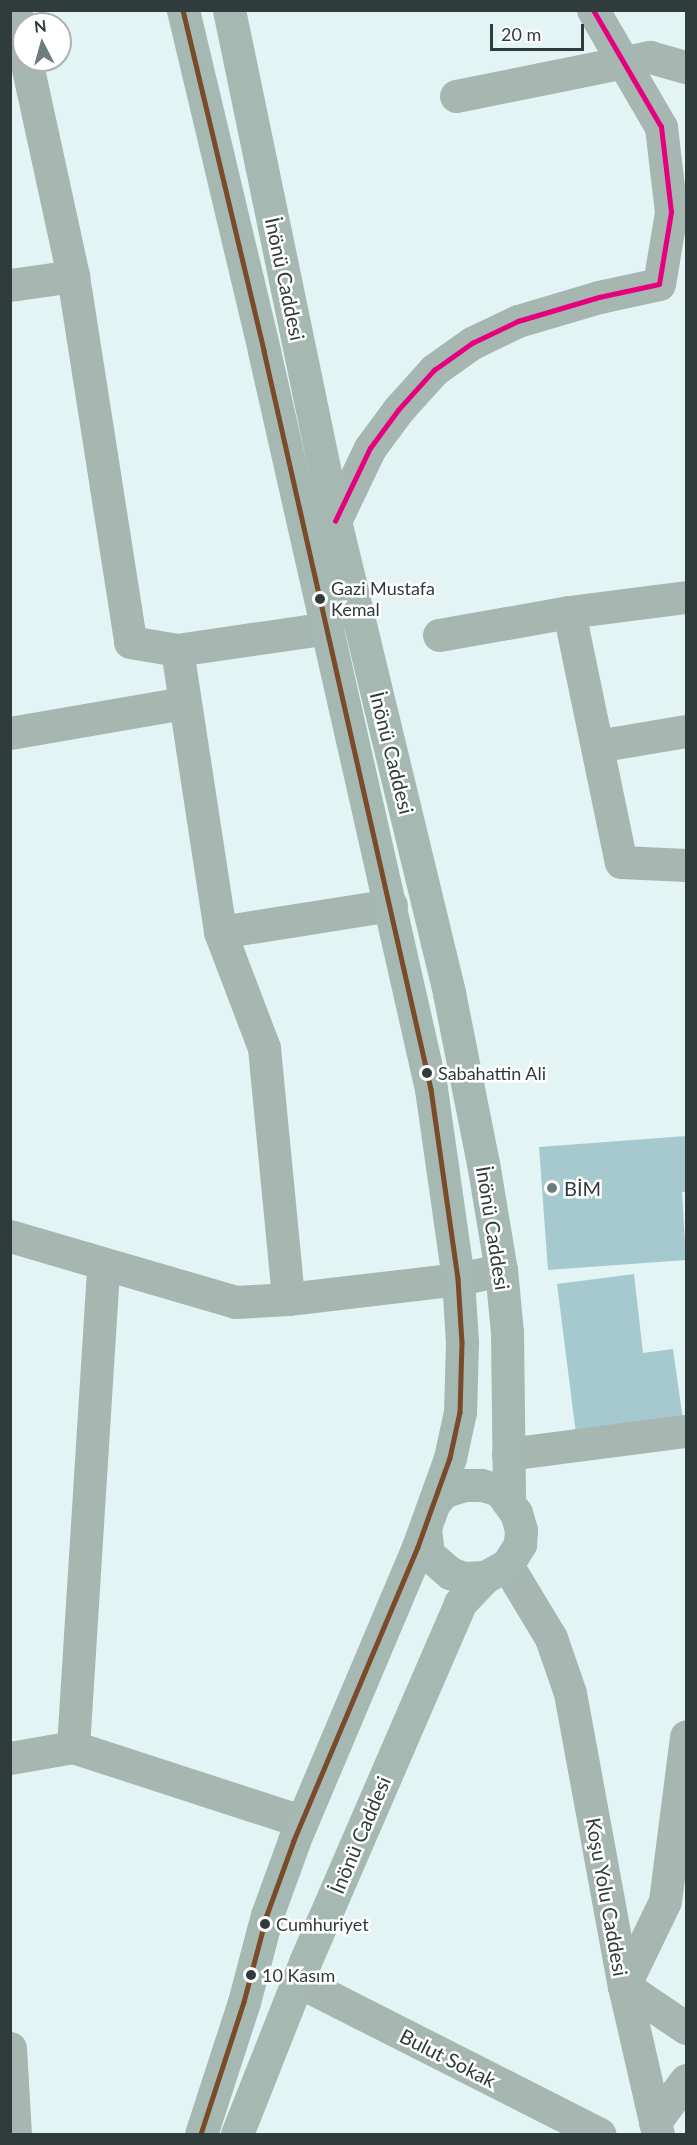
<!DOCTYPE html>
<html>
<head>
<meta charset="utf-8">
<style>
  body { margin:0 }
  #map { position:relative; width:697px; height:2145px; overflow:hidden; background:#e2f4f3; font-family:Lato,sans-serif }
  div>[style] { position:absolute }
  .building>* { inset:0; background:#a6c9d0 }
  .minor>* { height:33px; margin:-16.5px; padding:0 16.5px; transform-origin:16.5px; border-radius:16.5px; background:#a6b6b1 }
  .major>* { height:33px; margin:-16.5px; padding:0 16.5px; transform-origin:16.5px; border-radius:16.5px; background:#a6b8b2 }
  .bus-1>* { height:4.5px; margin:-2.25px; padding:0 2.25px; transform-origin:2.25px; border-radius:2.25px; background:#7a4b2a }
  .bus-2>* { height:4.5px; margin:-2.25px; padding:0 2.25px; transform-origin:2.25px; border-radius:2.25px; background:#e5007d }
  .dots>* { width:16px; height:16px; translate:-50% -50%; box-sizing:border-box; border:3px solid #fff; border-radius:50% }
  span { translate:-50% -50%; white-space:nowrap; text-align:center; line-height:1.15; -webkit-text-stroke:5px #fff; paint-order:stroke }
  .bus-label { font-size:18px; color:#2f3c3b }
  .left { translate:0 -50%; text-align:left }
  .street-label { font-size:20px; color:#2f3c3b }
  .poi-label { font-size:20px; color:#2f3c3b }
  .frame { position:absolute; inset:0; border:12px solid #2f3c3b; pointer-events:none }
  .north { position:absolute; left:12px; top:12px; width:60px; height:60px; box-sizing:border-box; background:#fff; border:2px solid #acb1b1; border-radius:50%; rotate:354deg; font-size:16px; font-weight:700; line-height:24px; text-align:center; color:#2f3c3b }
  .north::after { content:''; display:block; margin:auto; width:21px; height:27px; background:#6e7c7b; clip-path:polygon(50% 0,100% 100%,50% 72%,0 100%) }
  .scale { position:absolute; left:490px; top:24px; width:94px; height:27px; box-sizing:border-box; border:3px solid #2f3c3b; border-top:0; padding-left:8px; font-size:18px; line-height:21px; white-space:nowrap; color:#2f3c3b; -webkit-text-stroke:4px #fff; paint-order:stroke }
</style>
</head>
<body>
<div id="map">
  <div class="building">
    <div style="clip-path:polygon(686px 1136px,686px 1192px,682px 1192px,686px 1260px,548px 1270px,539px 1147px)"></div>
    <div style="clip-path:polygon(634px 1274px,643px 1353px,673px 1349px,683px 1420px,576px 1434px,557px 1284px)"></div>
  </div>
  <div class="minor">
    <div style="left:15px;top:10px;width:41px;rotate:77.3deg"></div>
    <div style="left:26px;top:60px;width:221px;rotate:77.7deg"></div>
    <div style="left:73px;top:276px;width:370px;rotate:81.1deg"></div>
    <div style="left:130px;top:642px;width:48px;rotate:9.7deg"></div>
    <div style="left:177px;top:650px;width:285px;rotate:81.3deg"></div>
    <div style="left:220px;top:932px;width:124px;rotate:69.2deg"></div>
    <div style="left:264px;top:1048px;width:252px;rotate:84.5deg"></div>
    <div style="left:456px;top:96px;width:198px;rotate:-11.4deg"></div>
    <div style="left:650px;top:57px;width:37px;rotate:16deg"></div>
    <div style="left:10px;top:285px;width:64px;rotate:-8.1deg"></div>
    <div style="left:335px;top:521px;width:81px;rotate:-64.4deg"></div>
    <div style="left:370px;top:448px;width:47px;rotate:-53.6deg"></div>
    <div style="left:398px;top:410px;width:54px;rotate:-48deg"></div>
    <div style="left:434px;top:370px;width:47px;rotate:-35.4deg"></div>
    <div style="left:472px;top:343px;width:51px;rotate:-25.6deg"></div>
    <div style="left:518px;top:321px;width:84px;rotate:-16.5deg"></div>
    <div style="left:599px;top:297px;width:61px;rotate:-12.2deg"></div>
    <div style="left:659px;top:284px;width:73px;rotate:-80.5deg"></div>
    <div style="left:671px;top:212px;width:86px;rotate:-96.7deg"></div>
    <div style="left:661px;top:127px;width:135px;rotate:-120.2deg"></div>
    <div style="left:569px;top:612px;width:255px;rotate:78.3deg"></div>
    <div style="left:621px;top:862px;width:65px;rotate:2.6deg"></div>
    <div style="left:439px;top:635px;width:132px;rotate:-10deg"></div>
    <div style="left:569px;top:612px;width:118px;rotate:-7.3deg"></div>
    <div style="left:177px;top:650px;width:152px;rotate:-8.3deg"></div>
    <div style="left:10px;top:733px;width:176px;rotate:-9.8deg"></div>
    <div style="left:597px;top:746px;width:90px;rotate:-9.6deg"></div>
    <div style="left:220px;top:932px;width:173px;rotate:-9deg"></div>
    <div style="left:10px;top:1236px;width:234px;rotate:16.3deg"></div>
    <div style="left:235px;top:1302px;width:53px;rotate:-3.2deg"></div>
    <div style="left:288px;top:1299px;width:171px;rotate:-6.7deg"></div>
    <div style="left:458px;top:1279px;width:44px;rotate:-11.8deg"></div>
    <div style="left:508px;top:1454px;width:179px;rotate:-7.4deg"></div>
    <div style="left:507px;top:1565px;width:85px;rotate:58.9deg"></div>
    <div style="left:551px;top:1638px;width:58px;rotate:70.9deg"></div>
    <div style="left:570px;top:1693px;width:298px;rotate:79.6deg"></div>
    <div style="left:624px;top:1986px;width:152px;rotate:77.1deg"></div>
    <div style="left:73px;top:1747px;width:483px;rotate:-86.4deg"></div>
    <div style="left:10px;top:1758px;width:64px;rotate:-9.9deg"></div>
    <div style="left:73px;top:1747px;width:240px;rotate:18deg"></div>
    <div style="left:298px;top:1981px;width:338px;rotate:26.9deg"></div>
    <div style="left:624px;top:1986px;width:94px;rotate:-64.2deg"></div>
    <div style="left:665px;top:1901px;width:166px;rotate:-82.7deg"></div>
    <div style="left:624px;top:1986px;width:75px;rotate:34.1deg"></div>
    <div style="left:10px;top:2048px;width:86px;rotate:86.7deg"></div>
    <div style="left:655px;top:2122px;width:52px;rotate:-53.6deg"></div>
  </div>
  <div class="major">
    <div style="left:183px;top:10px;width:350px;rotate:76.6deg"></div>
    <div style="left:264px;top:351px;width:757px;rotate:77.25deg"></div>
    <div style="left:431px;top:1089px;width:192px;rotate:81.9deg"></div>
    <div style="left:458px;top:1279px;width:63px;rotate:86.4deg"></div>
    <div style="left:462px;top:1342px;width:70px;rotate:91.6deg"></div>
    <div style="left:460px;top:1412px;width:47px;rotate:102.3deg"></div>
    <div style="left:450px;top:1458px;width:95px;rotate:109.8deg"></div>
    <div style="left:418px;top:1547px;width:319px;rotate:112.9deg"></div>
    <div style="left:294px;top:1841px;width:79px;rotate:110deg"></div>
    <div style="left:267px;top:1915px;width:90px;rotate:104.8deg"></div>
    <div style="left:244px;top:2002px;width:139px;rotate:108deg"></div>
    <div style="left:229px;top:10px;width:522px;rotate:78.28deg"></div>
    <div style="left:335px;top:521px;width:486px;rotate:76.4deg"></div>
    <div style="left:449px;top:993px;width:173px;rotate:78.7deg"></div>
    <div style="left:483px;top:1163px;width:109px;rotate:80.5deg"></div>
    <div style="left:501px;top:1270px;width:62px;rotate:84.5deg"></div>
    <div style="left:507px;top:1332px;width:169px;rotate:89.3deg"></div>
    <div style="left:425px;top:1529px;width:25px;rotate:83deg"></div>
    <div style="left:428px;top:1554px;width:29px;rotate:41deg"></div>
    <div style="left:450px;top:1573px;width:15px;rotate:20deg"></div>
    <div style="left:464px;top:1578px;width:21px;rotate:-3deg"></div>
    <div style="left:485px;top:1577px;width:25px;rotate:-29deg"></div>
    <div style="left:507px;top:1565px;width:25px;rotate:-58deg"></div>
    <div style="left:520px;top:1544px;width:14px;rotate:-86deg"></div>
    <div style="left:521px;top:1530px;width:18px;rotate:-106deg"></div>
    <div style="left:516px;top:1513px;width:29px;rotate:-126deg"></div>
    <div style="left:499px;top:1490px;width:19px;rotate:-164deg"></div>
    <div style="left:481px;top:1485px;width:17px;rotate:180deg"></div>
    <div style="left:464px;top:1485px;width:22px;rotate:162deg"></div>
    <div style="left:443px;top:1492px;width:13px;rotate:129deg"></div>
    <div style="left:237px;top:2134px;width:185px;rotate:-68.4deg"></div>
    <div style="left:305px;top:1962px;width:391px;rotate:-66.6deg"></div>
    <div style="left:460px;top:1603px;width:36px;rotate:-46deg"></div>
  </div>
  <div class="bus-1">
    <div style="left:183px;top:10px;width:350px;rotate:76.6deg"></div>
    <div style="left:264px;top:351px;width:757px;rotate:77.25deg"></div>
    <div style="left:431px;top:1089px;width:192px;rotate:81.9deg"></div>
    <div style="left:458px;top:1279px;width:63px;rotate:86.4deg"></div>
    <div style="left:462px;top:1342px;width:70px;rotate:91.6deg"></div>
    <div style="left:460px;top:1412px;width:47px;rotate:102.3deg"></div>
    <div style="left:450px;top:1458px;width:95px;rotate:109.8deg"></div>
    <div style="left:418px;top:1547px;width:319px;rotate:112.9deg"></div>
    <div style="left:294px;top:1841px;width:79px;rotate:110deg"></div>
    <div style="left:267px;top:1915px;width:90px;rotate:104.8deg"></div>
    <div style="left:244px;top:2002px;width:139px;rotate:108deg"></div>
  </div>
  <div class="bus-2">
    <div style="left:335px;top:521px;width:81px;rotate:-64.4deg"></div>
    <div style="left:370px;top:448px;width:47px;rotate:-53.6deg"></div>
    <div style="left:398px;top:410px;width:54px;rotate:-48deg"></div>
    <div style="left:434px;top:370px;width:47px;rotate:-35.4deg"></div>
    <div style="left:472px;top:343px;width:51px;rotate:-25.6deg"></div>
    <div style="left:518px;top:321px;width:84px;rotate:-16.5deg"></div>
    <div style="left:599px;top:297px;width:61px;rotate:-12.2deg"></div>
    <div style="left:659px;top:284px;width:73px;rotate:-80.5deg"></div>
    <div style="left:671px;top:212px;width:86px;rotate:-96.7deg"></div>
    <div style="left:661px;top:127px;width:135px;rotate:-120.2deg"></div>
  </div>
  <div class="dots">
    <div style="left:320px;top:599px;background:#2f3c3b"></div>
    <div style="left:427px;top:1073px;background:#2f3c3b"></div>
    <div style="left:552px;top:1188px;background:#6e7c7b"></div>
    <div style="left:265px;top:1924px;background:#2f3c3b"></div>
    <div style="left:251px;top:1975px;background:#2f3c3b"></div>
  </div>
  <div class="bus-label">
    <span class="left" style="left:331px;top:599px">Gazi Mustafa<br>Kemal</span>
    <span class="left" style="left:438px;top:1073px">Sabahattin Ali</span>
    <span class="left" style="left:276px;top:1924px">Cumhuriyet</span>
    <span class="left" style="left:262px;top:1975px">10 Kasım</span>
  </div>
  <div class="street-label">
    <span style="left:285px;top:279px;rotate:78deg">İnönü Caddesi</span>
    <span style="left:392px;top:753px;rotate:76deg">İnönü Caddesi</span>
    <span style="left:493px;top:1228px;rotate:81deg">İnönü Caddesi</span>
    <span style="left:360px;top:1835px;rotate:-67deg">İnönü Caddesi</span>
    <span style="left:607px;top:1897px;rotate:80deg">Koşu Yolu Caddesi</span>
    <span style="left:448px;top:2058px;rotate:27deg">Bulut Sokak</span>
  </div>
  <div class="poi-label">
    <span class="left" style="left:564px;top:1188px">BİM</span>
  </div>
  <div class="frame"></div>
  <div class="north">N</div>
  <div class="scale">20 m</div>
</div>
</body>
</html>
